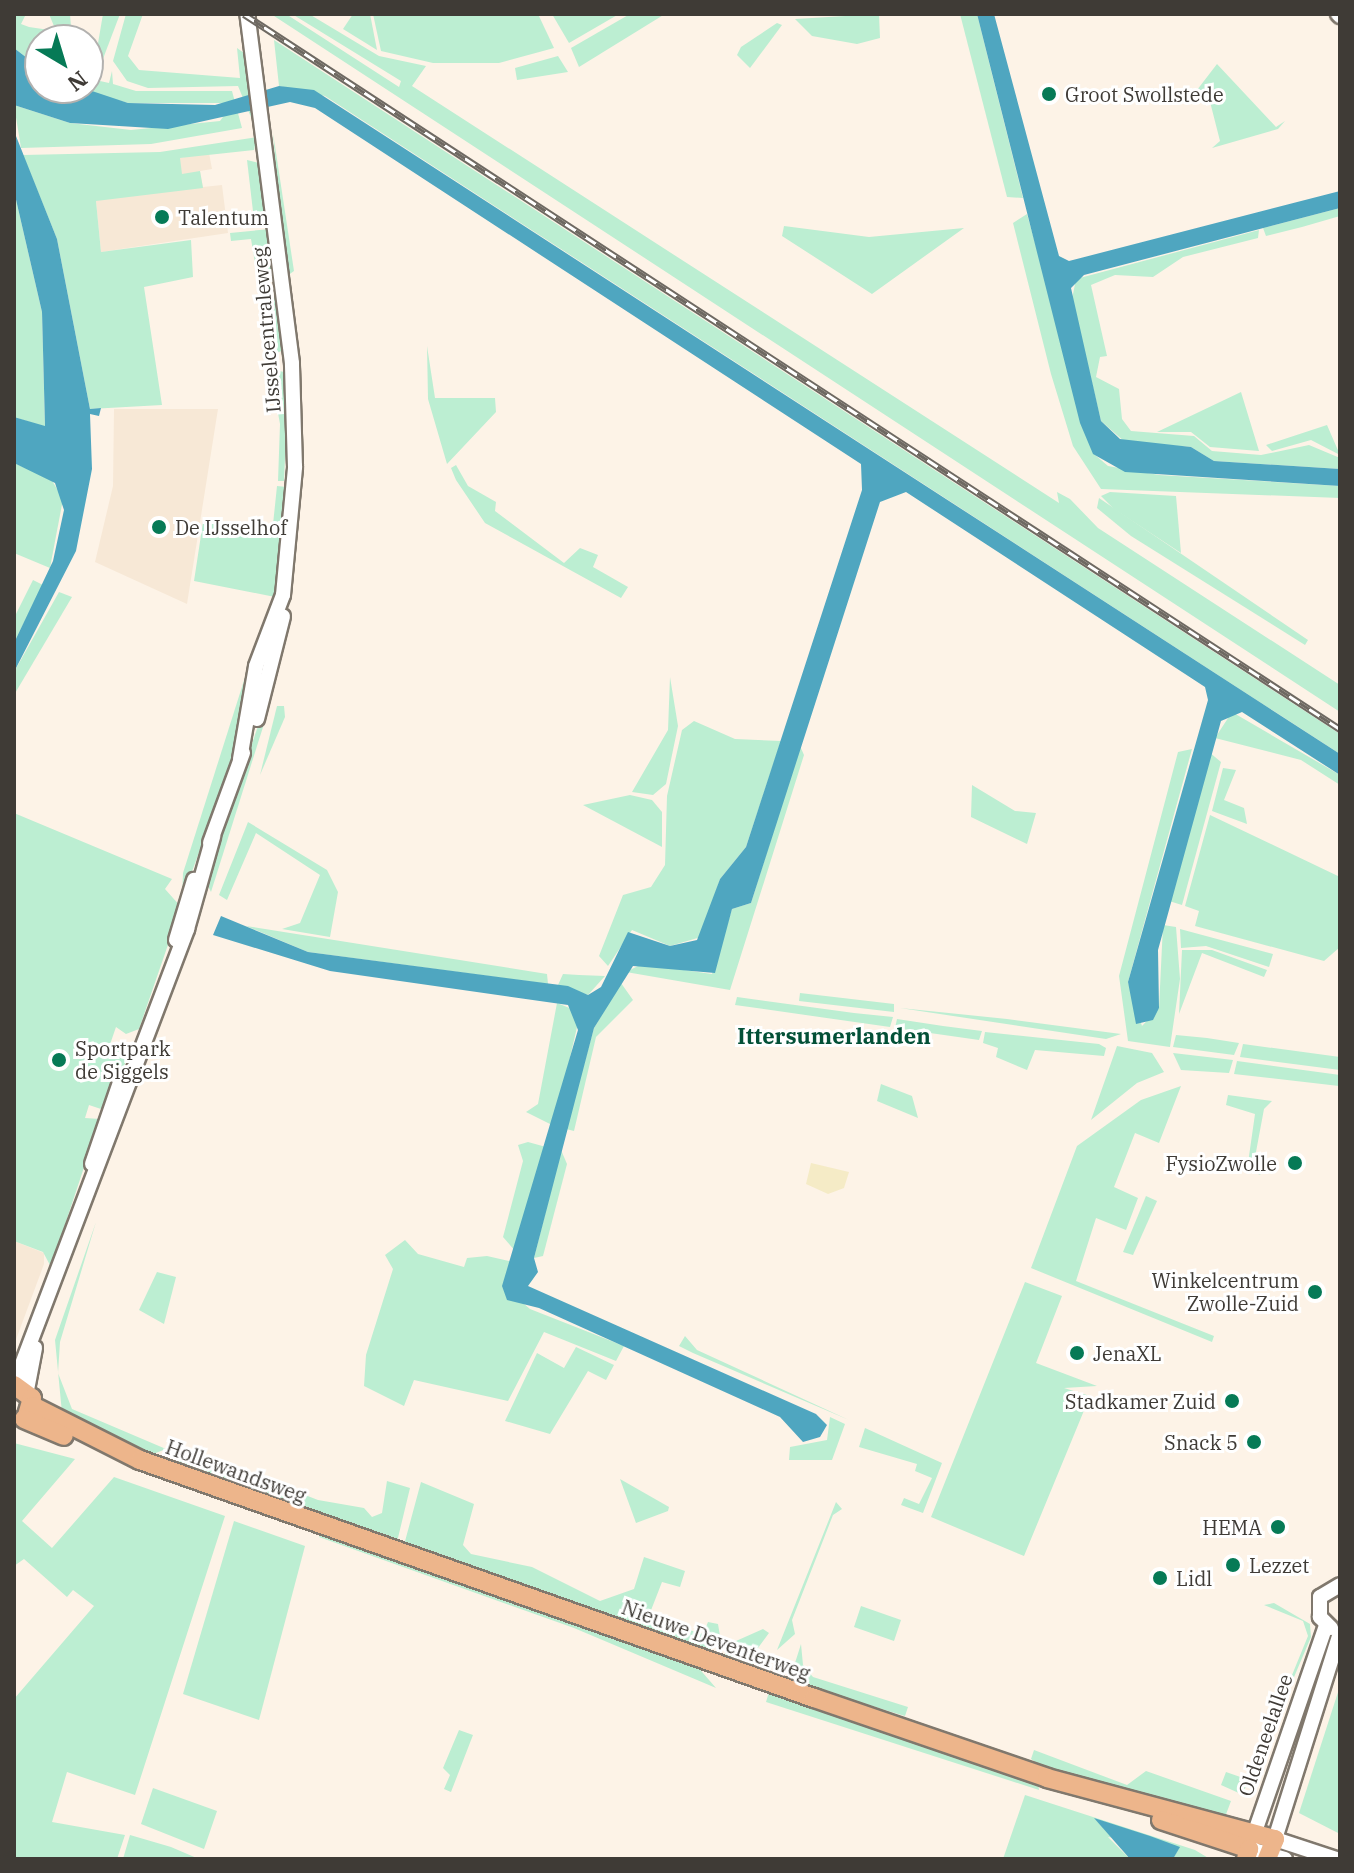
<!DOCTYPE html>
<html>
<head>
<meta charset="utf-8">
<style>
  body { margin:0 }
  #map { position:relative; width:1354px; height:1873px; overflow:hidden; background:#fdf3e7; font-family:"IBM Plex Serif",serif }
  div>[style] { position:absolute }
  .built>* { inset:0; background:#f7e8d6 }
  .green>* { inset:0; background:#bceed2 }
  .sand>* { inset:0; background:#f5ebc6 }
  .water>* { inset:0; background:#4fa6c0 }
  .roads { filter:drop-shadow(2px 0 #80786d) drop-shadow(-2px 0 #80786d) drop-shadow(0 2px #80786d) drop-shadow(0 -2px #80786d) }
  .minor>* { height:14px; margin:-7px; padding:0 7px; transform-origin:7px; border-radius:7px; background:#fff }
  .major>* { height:18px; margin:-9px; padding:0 9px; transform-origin:9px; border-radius:9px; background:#edb58b }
  .rail>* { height:7px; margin-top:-3.5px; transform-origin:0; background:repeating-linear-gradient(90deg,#fff 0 12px,#6e6962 0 24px); box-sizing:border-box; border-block:2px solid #6e6962 }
  .dots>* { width:22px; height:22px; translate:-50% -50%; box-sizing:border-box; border:4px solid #fff; border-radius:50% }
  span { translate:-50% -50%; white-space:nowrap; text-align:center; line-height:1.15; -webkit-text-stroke:6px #fff; paint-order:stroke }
  .poi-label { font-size:20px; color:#3f3b36 }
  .left { translate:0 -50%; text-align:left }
  .right { translate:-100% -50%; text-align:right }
  .street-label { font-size:20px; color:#3f3b36 }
  .neighbourhood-label { font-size:22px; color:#035037; font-weight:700 }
  .frame { position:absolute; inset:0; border:16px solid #3f3b36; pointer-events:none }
  .north { position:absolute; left:24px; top:24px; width:80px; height:80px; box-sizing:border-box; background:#fff; border:2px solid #b2b1af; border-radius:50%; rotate:142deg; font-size:22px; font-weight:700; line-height:32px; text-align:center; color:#3f3b36 }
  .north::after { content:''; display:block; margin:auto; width:28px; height:36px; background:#067a56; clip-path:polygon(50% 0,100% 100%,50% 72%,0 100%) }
</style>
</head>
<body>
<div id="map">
  <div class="built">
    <div style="clip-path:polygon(209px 153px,212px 169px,200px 171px,203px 187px,222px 185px,228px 233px,101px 252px,96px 201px,179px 158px)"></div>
    <div style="clip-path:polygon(114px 409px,218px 409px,187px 604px,95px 562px,113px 486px)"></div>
    <div style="clip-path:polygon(14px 1241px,44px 1253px,44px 1264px,14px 1345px)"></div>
  </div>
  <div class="green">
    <div style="clip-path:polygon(14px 14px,26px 14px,21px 24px,29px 27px,56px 31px,49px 14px,70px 14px,72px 40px,40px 40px,40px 68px,14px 48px)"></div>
    <div style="clip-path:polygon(103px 14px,120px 14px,101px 64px,96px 55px)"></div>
    <div style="clip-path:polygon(126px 14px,143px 14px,128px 56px,139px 70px,240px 78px,237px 48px,244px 53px,255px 127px,238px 86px,148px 88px,127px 81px,113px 61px)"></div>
    <div style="clip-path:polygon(271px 14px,286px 14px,399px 87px,401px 81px,292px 14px,309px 14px,379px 56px,426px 66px,412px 86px,1059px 503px,1057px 492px,1070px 499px,1098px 528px,1340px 685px,1340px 712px)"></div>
    <div style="clip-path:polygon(353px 14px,370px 14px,377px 50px,343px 29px)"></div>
    <div style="clip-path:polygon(373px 14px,538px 14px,554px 48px,499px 63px,433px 63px,381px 51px)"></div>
    <div style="clip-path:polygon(552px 14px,619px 14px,569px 43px)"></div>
    <div style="clip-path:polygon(630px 14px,665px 14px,579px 67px,571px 48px)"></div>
    <div style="clip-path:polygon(879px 14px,880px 38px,857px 44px,812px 36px,795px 19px)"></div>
    <div style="clip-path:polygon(960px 14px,977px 14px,1023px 198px,1007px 197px)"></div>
    <div style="clip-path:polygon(777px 23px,782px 25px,750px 68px,737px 55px,741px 47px)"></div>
    <div style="clip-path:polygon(274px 40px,1340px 734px,1340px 754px,325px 96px,279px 86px)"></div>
    <div style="clip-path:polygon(88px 56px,100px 81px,109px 83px,112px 71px,113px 84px,136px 91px,232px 91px,242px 128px,151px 144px,21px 148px,14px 105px,70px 123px,131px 130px,220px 121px,233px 103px,128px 103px,85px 91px,79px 88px,88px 88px)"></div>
    <div style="clip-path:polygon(558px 56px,568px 72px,517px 80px,515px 68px)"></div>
    <div style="clip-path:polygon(1217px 64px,1276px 127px,1285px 121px,1278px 129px,1212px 148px,1220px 141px,1207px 90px,1197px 90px)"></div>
    <div style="clip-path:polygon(273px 133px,294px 271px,287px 276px,280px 220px)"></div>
    <div style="clip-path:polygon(257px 137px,254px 150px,180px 158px,182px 174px,200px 171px,203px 188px,96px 201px,101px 252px,191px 240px,193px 277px,144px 287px,162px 405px,90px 409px,57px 239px,23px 155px,160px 152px)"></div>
    <div style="clip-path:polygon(247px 160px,259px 163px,267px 215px,262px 221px,254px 220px)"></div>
    <div style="clip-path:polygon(14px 191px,42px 312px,45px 427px,14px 417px)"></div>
    <div style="clip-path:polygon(1340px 208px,1340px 216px,1302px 227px,1266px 236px,1263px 228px)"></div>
    <div style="clip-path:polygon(1027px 214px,1094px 454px,1108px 466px,1159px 475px,1340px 486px,1340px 498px,1101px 489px,1073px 446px,1051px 374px,1013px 223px)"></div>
    <div style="clip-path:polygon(784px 226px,869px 237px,964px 228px,872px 294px,782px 236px)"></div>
    <div style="clip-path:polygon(270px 229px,273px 272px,258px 281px,251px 239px,231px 241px,230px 233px)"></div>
    <div style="clip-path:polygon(1259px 230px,1258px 238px,1183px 257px,1153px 277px,1115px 275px,1091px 285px,1107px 356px,1100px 357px,1096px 377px,1119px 389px,1122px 419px,1131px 431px,1194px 436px,1212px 451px,1261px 455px,1309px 445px,1340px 458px,1340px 469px,1214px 461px,1191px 447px,1125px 442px,1101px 421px,1072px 299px,1076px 279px)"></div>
    <div style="clip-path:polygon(260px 295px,278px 299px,284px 350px,269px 356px)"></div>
    <div style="clip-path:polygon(427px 346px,435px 398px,495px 398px,496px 412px,447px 464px,428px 399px)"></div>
    <div style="clip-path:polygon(270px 369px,284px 372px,288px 390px,284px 481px,278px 481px,280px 424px)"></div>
    <div style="clip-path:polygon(1241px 392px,1259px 451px,1210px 447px,1191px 432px,1157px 432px)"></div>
    <div style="clip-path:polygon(1327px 425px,1340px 455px,1311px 440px,1272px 451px,1266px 445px)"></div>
    <div style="clip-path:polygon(14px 463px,51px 479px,63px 499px,50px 568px,14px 553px)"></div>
    <div style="clip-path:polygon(456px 465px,468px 486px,496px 502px,495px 511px,564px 563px,580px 548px,598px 555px,593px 567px,628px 587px,621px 598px,485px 523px,456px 480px,451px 468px)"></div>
    <div style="clip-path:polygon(277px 486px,287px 487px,275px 597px,194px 581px,203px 522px,272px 534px)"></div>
    <div style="clip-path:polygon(1110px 492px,1176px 496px,1181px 553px,1114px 509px,1101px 496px)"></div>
    <div style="clip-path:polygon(1099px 498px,1308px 640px,1305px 645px,1131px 536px,1097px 508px)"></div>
    <div style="clip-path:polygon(33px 580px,43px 585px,14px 643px,14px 618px)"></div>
    <div style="clip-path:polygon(59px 592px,72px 597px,14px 695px,14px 672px)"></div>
    <div style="clip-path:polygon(247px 671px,240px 740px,182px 899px,183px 873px)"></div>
    <div style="clip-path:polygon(670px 677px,678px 726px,666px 784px,653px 795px,632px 792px,668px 730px)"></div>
    <div style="clip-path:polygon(274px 679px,263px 727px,211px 892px,207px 884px,221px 835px)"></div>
    <div style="clip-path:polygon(277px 706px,284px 706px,285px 717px,260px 775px)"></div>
    <div style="clip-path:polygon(1232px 712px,1340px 775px,1340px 785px,1301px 760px,1215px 738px)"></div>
    <div style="clip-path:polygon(694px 721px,735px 739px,781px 741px,746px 847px,720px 879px,701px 937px,670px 946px,632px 930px,608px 966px,599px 956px,623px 895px,651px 887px,665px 865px,667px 796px,682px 730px)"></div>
    <div style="clip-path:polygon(800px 746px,804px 755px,730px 990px,626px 972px,642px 964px,712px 974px,732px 909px,751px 903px)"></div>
    <div style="clip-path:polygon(1192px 749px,1128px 982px,1142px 1026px,1159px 1008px,1163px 925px,1176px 927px,1180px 979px,1170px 1047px,1128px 1041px,1119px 976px,1178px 752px)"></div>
    <div style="clip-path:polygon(1209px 752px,1221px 762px,1182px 905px,1169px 901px)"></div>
    <div style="clip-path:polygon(1223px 768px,1236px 770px,1224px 800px,1244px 808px,1247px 824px,1212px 811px)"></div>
    <div style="clip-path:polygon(972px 785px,1015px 811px,1036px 813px,1027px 844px,971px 817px)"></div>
    <div style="clip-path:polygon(630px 795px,652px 800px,662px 812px,662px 847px,583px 805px)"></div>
    <div style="clip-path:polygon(14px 813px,172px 879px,165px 889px,181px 907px,139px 1029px,126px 1034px,116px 1027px,105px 1059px,115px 1043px,126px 1046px,128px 1057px,104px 1110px,89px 1105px,85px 1118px,100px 1119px,51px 1267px,43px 1252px,14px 1241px)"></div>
    <div style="clip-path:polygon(1210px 815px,1340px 877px,1340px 947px,1324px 961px,1195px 926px,1199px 911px,1185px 906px)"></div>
    <div style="clip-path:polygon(248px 822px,327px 870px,338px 892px,330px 937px,282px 929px,300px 923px,320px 875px,256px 833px,227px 900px,219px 895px)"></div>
    <div style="clip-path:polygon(246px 926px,547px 974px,548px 984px,308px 952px)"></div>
    <div style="clip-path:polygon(1180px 929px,1273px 954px,1269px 967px,1206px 946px,1181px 948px)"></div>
    <div style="clip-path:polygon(1182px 950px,1212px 950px,1267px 970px,1264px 977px,1202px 953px,1179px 1014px)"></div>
    <div style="clip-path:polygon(563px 974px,579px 975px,605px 976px,588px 995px,558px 985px)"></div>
    <div style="clip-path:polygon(621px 983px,633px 1000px,596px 1037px,574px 1131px,566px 1129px,594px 1028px)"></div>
    <div style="clip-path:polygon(800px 993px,894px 1004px,894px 1012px,799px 1001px)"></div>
    <div style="clip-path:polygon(737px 997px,854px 1013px,893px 1017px,890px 1027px,735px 1005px)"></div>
    <div style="clip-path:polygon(557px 1003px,572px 1009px,578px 1023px,554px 1126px,526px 1112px,538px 1104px)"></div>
    <div style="clip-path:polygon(900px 1008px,1007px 1019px,1121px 1034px,1106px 1039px)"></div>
    <div style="clip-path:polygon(897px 1019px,943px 1026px,982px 1031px,979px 1040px,895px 1028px)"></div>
    <div style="clip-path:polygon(985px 1032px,1099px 1044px,1106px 1048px,1104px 1056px,1035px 1050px,1027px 1070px,996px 1057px,998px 1048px,983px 1043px)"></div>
    <div style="clip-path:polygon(1176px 1035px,1207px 1038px,1239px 1043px,1234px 1055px,1173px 1047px)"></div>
    <div style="clip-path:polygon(1243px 1044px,1340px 1057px,1340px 1070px,1240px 1057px)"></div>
    <div style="clip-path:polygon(1117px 1046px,1152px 1053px,1164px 1072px,1137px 1083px,1091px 1120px)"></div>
    <div style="clip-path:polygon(1173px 1053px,1233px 1060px,1229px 1073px,1181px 1070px)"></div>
    <div style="clip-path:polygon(1237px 1061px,1340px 1075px,1339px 1086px,1234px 1074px)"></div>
    <div style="clip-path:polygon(881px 1084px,912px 1096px,918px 1118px,877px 1101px)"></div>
    <div style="clip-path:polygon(1181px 1086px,1159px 1143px,1135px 1133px,1114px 1187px,1138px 1198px,1126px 1230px,1096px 1218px,1076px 1281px,1214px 1336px,1212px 1342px,1031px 1268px,1077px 1146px,1141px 1100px)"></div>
    <div style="clip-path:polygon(1228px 1095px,1272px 1101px,1264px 1109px,1253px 1168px,1261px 1175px,1239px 1168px,1248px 1163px,1255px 1114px,1226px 1105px)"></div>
    <div style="clip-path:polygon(528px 1142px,546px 1147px,516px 1252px,503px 1237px,523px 1161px,518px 1145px)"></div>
    <div style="clip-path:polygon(561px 1150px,567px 1164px,543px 1256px,534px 1258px)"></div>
    <div style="clip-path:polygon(1146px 1196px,1157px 1201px,1133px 1255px,1123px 1252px)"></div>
    <div style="clip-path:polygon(96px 1222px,60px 1342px,58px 1373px,72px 1409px,166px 1449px,148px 1456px,62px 1413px,55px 1340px)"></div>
    <div style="clip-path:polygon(405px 1240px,418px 1254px,464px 1267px,467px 1258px,487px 1256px,513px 1262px,503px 1286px,530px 1309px,624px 1346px,616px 1361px,544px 1332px,508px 1401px,414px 1380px,404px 1406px,364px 1386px,366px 1355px,393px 1269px,385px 1255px)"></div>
    <div style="clip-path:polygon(157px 1272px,176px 1277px,164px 1324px,139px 1310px)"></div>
    <div style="clip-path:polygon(1025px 1282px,1062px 1296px,1036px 1363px,1097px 1386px,1064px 1388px,1090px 1396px,1024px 1556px,931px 1517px)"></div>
    <div style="clip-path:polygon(685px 1336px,697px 1350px,849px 1420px,693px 1353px,679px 1346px)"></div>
    <div style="clip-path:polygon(576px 1347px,614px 1365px,606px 1380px,588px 1371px,550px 1434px,505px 1421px,537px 1353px,564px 1368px)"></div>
    <div style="clip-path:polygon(830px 1417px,845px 1424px,832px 1460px,789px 1460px,790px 1447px,827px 1440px)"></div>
    <div style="clip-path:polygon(865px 1428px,942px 1463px,923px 1513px,901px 1505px,904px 1498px,919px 1504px,932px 1478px,915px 1471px,917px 1464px,859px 1447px)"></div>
    <div style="clip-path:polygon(14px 1443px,75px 1459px,22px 1521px,52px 1548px,114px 1477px,225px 1516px,135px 1795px,67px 1772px,52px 1822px,125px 1835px,117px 1859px,14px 1859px,14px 1699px,94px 1606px,73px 1590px,67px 1597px,24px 1559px,14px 1566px)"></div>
    <div style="clip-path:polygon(197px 1453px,318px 1500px,364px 1508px,372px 1517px,382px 1513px,387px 1481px,410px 1488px,397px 1542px,174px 1465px,183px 1454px)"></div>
    <div style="clip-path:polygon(620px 1479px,669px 1507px,668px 1511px,636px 1523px)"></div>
    <div style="clip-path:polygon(421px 1482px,474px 1504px,463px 1545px,471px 1554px,532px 1567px,600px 1601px,634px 1589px,644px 1557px,685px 1571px,680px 1587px,662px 1582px,648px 1618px,703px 1634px,708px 1622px,718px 1624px,720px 1636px,709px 1652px,404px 1545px)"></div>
    <div style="clip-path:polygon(836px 1502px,842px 1509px,833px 1515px,792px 1620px,795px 1634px,777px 1650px)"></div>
    <div style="clip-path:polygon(234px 1521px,305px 1546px,259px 1720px,183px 1694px)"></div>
    <div style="clip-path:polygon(323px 1532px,696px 1665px,716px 1688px,574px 1628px,319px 1537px)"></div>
    <div style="clip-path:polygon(1274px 1603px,1310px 1624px,1311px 1637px,1264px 1748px,1249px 1781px,1244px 1790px,1241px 1794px,1221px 1785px,1226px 1772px,1249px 1780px,1308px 1636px,1303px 1621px,1264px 1605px)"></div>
    <div style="clip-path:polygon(861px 1606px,901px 1620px,894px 1641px,854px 1627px)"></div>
    <div style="clip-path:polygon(763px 1629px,769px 1633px,750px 1659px,754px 1666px,725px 1656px,727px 1645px)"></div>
    <div style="clip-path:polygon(801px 1644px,803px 1665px,813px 1677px,908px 1707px,905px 1716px,812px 1688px,795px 1663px)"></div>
    <div style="clip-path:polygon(1340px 1686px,1340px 1834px,1299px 1813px)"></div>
    <div style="clip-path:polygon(769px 1692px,1038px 1781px,1039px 1790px,766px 1702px)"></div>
    <div style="clip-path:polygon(459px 1730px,473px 1735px,451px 1792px,444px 1789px,450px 1775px,443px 1768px)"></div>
    <div style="clip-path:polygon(1034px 1750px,1127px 1785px,1146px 1771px,1231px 1801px,1225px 1817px,1048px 1771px,1031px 1759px)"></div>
    <div style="clip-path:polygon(153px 1788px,217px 1811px,204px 1849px,141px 1824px)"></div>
    <div style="clip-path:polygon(1025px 1795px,1195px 1850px,1210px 1859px,1173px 1859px,1179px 1848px,1108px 1837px,1130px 1859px,1003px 1859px)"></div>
    <div style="clip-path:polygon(130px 1835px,171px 1847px,199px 1859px,123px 1859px)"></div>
  </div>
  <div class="sand">
    <div style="clip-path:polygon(811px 1163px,849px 1172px,844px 1188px,828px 1194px,806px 1184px)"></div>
  </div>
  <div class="water">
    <div style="clip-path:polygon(977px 14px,994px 14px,1059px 256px,1069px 261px,1340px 191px,1340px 208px,1084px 275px,1071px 288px,1101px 421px,1120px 439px,1191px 447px,1214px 461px,1340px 469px,1340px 486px,1125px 472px,1093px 454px,1080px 423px)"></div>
    <div style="clip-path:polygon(14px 48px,40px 68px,40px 88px,86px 89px,128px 103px,215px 105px,279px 86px,314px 90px,1340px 754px,1340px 775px,1242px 712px,1221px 721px,1158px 950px,1159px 1008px,1153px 1020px,1136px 1024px,1128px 982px,1208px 700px,1205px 687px,906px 492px,880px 502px,751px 903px,732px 909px,715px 973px,633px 966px,594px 1028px,534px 1258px,538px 1272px,528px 1286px,816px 1414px,827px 1425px,820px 1437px,803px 1442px,780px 1417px,539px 1308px,507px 1300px,502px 1286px,578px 1030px,568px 1005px,330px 971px,213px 935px,221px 916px,308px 952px,568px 986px,588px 995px,601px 987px,628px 932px,670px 946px,697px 940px,720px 879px,746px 847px,862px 490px,861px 464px,315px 108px,290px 102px,168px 129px,70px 123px,14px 105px)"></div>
    <div style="clip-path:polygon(14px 131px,57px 239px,90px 409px,101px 408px,99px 416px,90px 414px,92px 469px,76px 551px,14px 672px,14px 643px,53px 561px,64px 510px,55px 483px,14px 463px,14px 417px,45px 426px,42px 312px,14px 191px)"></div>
    <div style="clip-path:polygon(1094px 1818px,1150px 1836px,1180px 1847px,1173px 1859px,1130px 1859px)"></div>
  </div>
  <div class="roads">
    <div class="minor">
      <div style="left:1338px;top:14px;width:3px;rotate:45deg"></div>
      <div style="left:257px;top:719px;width:106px;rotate:-75.8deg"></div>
      <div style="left:240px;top:759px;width:94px;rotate:-80.2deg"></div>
      <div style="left:256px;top:666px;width:76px;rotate:-69.2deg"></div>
      <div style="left:283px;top:595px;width:129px;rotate:-84.6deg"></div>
      <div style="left:295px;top:467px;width:104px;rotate:-91.7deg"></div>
      <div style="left:292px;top:363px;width:352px;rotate:-97.3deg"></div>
      <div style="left:210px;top:843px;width:96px;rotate:-69.9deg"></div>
      <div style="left:176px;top:940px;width:63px;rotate:-73.3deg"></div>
      <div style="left:92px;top:1164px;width:87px;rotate:-71.1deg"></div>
      <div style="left:14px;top:1385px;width:488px;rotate:-69.2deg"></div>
      <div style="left:187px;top:929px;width:96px;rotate:-74.2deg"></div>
      <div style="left:27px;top:1390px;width:43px;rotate:-79.2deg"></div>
      <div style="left:1331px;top:1628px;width:16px;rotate:-135deg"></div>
      <div style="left:1320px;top:1617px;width:20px;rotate:-90deg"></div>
      <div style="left:1320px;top:1597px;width:23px;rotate:-31deg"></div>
      <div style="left:1285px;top:1859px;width:37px;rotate:-164deg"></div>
      <div style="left:1249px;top:1849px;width:237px;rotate:-71deg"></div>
      <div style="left:1336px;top:1859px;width:64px;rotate:-161.8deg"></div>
      <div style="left:1275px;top:1839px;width:216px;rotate:-72.5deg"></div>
    </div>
    <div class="major">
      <div style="left:14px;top:1385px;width:22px;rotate:36deg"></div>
      <div style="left:32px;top:1398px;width:19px;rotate:106deg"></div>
      <div style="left:33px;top:1406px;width:120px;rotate:26.8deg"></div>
      <div style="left:140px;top:1460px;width:715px;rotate:19.45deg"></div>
      <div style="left:814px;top:1698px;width:246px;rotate:18.9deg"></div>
      <div style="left:1047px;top:1778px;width:236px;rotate:15deg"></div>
      <div style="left:1275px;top:1839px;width:22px;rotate:112deg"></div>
      <div style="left:24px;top:1419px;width:43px;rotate:23deg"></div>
      <div style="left:1161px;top:1820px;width:93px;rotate:18.2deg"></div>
      <div style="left:1249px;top:1849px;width:10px;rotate:107deg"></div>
    </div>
  </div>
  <div class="rail">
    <div style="left:244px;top:14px;width:1309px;rotate:33.12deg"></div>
  </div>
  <div class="dots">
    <div style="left:1049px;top:94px;background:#067a56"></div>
    <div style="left:162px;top:217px;background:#067a56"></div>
    <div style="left:159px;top:527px;background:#067a56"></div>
    <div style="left:59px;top:1060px;background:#067a56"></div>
    <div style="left:1295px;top:1163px;background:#067a56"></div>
    <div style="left:1315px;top:1292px;background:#067a56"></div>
    <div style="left:1077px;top:1353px;background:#067a56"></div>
    <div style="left:1232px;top:1401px;background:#067a56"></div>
    <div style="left:1254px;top:1442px;background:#067a56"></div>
    <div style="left:1278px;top:1527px;background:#067a56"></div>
    <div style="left:1233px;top:1565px;background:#067a56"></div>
    <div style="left:1160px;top:1578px;background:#067a56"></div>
  </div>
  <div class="poi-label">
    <span class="left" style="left:1065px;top:94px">Groot Swollstede</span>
    <span class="left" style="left:178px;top:217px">Talentum</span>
    <span class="left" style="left:175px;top:527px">De IJsselhof</span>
    <span class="left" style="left:75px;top:1060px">Sportpark<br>de Siggels</span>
    <span class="right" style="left:1277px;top:1163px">FysioZwolle</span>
    <span class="right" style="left:1299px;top:1292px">Winkelcentrum<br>Zwolle-Zuid</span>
    <span class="left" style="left:1093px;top:1353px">JenaXL</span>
    <span class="right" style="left:1216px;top:1401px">Stadkamer Zuid</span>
    <span class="right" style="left:1238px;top:1442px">Snack 5</span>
    <span class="right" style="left:1262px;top:1527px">HEMA</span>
    <span class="left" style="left:1249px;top:1565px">Lezzet</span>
    <span class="left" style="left:1176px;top:1578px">Lidl</span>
  </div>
  <div class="street-label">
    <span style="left:266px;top:330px;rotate:-95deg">IJsselcentraleweg</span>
    <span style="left:236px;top:1471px;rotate:20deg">Hollewandsweg</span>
    <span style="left:716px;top:1640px;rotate:20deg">Nieuwe Deventerweg</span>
    <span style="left:1265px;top:1735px;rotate:-71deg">Oldeneelallee</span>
  </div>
  <div class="neighbourhood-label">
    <span style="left:834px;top:1036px">Ittersumerlanden</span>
  </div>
  <div class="frame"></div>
  <div class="north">N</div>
</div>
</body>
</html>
